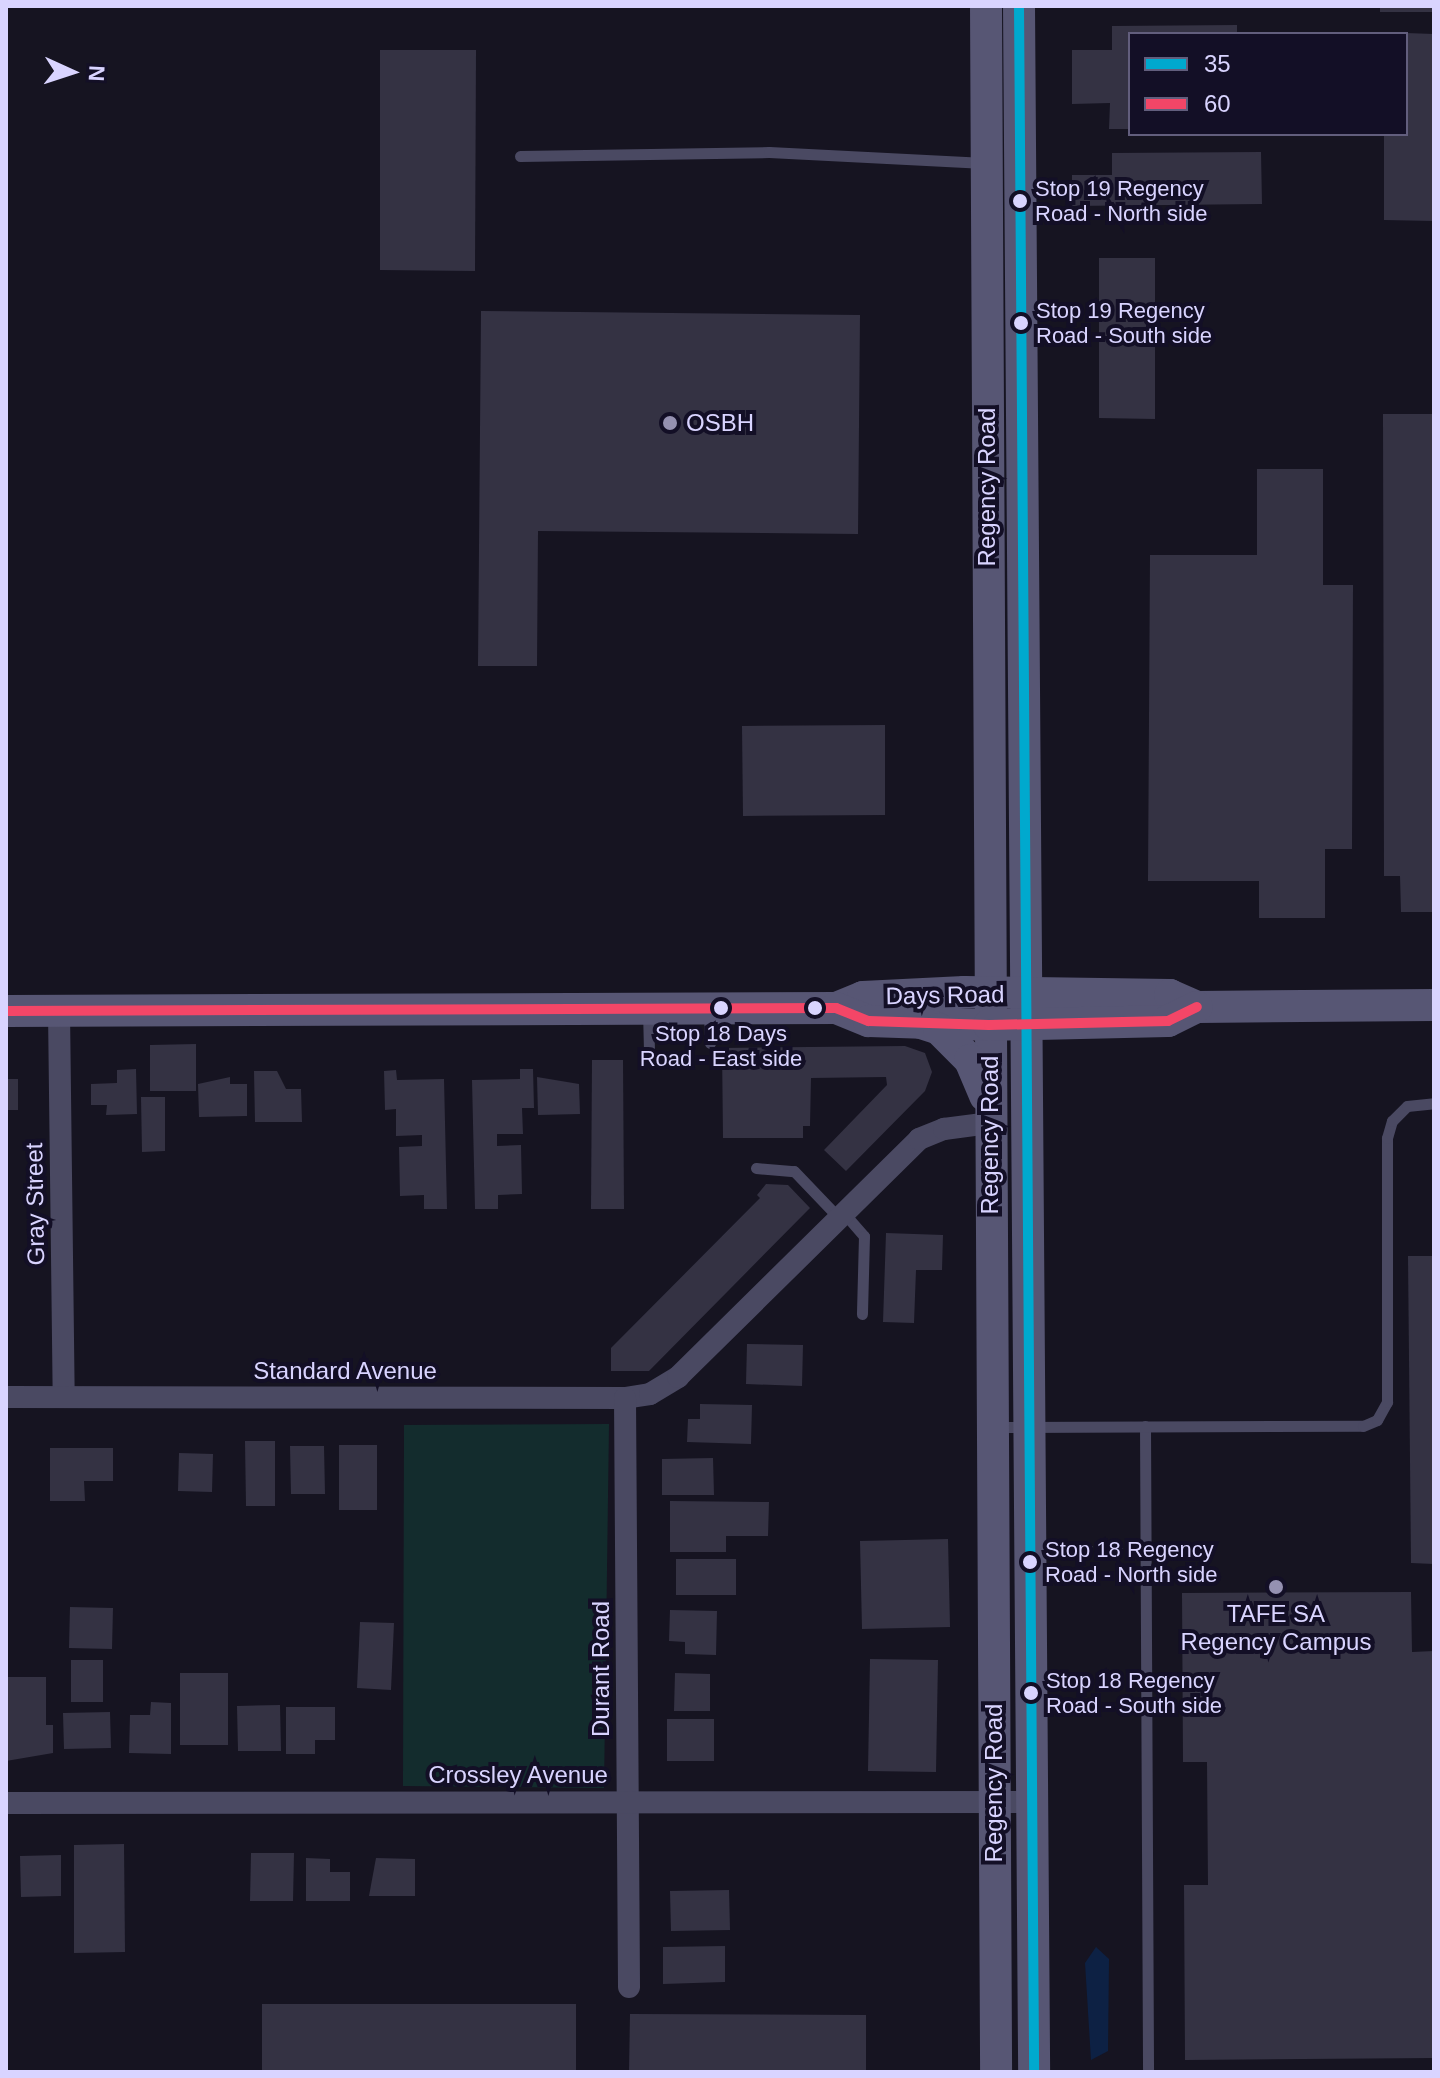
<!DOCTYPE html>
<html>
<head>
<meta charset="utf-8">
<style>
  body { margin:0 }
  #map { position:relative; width:1440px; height:2078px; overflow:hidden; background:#161421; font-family:Helvetica,sans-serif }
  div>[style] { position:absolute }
  .green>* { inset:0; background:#132c2d }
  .water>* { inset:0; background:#0d2144 }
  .building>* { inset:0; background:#343243 }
  .path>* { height:4px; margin-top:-2px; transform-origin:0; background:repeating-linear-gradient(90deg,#44505f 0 4px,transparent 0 10px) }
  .lane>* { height:11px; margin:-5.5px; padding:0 5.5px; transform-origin:5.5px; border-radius:5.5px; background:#4a4962 }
  .street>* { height:22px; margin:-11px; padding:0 11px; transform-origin:11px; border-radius:11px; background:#4a4962 }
  .secondary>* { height:32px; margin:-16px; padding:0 16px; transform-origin:16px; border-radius:16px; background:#575674 }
  .bus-1>* { height:10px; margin:-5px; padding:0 5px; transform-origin:5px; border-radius:5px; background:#00a9ce }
  .bus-2>* { height:10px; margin:-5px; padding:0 5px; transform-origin:5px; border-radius:5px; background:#f34667 }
  .dots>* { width:22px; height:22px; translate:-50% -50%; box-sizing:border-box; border:4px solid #130f26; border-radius:50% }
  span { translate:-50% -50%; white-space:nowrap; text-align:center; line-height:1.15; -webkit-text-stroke:8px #130f26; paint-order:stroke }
  .bus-label { font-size:22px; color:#d9d4ff }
  .left { translate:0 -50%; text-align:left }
  .poi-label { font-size:24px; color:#d9d4ff }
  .street-label { font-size:24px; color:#d9d4ff }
  .frame { position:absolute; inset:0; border:8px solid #d9d4ff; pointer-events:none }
  .legend { position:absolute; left:1128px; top:32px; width:280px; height:104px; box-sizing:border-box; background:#130f26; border:2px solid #625e7d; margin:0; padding:10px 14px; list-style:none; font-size:24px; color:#d9d4ff }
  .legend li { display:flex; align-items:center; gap:16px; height:40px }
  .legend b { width:40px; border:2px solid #625e7d }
  .north { position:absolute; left:32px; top:32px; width:80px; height:80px; -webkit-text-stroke:6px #130f26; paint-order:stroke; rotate:93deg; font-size:22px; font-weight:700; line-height:32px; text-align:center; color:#d9d4ff }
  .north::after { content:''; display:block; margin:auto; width:28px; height:36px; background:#d9d4ff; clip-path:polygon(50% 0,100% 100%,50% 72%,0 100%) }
</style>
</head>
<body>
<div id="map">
  <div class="green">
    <div style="clip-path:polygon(609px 1424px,604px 1788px,403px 1786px,404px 1425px)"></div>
  </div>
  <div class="water">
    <div style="clip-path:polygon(1096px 1947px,1109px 1959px,1108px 2051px,1091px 2060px,1085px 1963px)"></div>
  </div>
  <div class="building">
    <div style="clip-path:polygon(1380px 6px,1434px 6px,1434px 12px,1380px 12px)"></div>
    <div style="clip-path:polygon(1237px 25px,1237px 34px,1130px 34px,1130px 129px,1109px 129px,1110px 103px,1072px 104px,1072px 50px,1112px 50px,1112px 26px)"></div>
    <div style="clip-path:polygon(1406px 33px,1434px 34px,1434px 221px,1384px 220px,1384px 134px,1406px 134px)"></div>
    <div style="clip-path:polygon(380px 50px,476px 50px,475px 271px,380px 270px)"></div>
    <div style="clip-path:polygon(1261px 152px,1262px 204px,1072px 206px,1072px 175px,1112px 175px,1112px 153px)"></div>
    <div style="clip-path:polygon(1099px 258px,1155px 258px,1155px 419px,1099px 418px)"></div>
    <div style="clip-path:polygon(481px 311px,860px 315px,858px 534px,538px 531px,537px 666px,478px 666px)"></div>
    <div style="clip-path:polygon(1383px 414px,1434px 414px,1434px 912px,1401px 912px,1400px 876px,1384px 876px)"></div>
    <div style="clip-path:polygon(1257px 469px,1323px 469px,1323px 585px,1353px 585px,1352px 849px,1325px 849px,1325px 918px,1259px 918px,1259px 881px,1148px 881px,1150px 555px,1257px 555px)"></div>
    <div style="clip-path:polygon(885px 725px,885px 815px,743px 816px,742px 726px)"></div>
    <div style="clip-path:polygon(196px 1044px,196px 1091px,150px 1091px,150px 1045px)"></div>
    <div style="clip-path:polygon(905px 1046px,925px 1053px,932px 1072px,925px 1091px,846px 1171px,824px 1150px,887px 1085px,886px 1077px,811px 1078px,810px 1126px,803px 1126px,803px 1138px,723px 1138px,722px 1048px)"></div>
    <div style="clip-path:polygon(592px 1060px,623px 1060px,624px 1209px,591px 1209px)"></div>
    <div style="clip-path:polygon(136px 1069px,137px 1114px,106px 1115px,107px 1105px,91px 1105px,91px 1084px,117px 1083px,117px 1070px)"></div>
    <div style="clip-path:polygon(520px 1069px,533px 1069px,534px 1108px,522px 1108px,523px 1134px,497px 1134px,497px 1146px,521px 1145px,522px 1194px,498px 1195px,498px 1209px,475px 1209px,472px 1080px,520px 1079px)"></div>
    <div style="clip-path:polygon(396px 1070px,397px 1080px,444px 1079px,447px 1209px,424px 1209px,424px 1195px,400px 1196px,399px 1147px,422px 1146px,422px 1135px,396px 1136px,396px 1109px,385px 1110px,384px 1071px)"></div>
    <div style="clip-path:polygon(254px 1071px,277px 1071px,286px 1089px,301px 1089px,302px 1122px,255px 1122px)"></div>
    <div style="clip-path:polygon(230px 1077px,230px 1084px,247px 1084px,247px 1116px,199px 1117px,198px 1084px)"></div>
    <div style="clip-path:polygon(537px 1077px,579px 1084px,580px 1114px,538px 1115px)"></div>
    <div style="clip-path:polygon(6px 1079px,18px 1079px,18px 1110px,6px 1110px)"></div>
    <div style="clip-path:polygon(141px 1097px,165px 1097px,165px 1151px,142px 1152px)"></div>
    <div style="clip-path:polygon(766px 1184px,788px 1185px,810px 1208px,649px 1371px,611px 1371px,611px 1348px,760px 1198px,757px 1195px)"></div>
    <div style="clip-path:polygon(886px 1233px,943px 1235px,942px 1270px,916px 1270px,914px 1323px,883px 1322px)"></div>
    <div style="clip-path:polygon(1408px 1256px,1434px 1256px,1434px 1564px,1411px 1563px)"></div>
    <div style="clip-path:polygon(747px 1344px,803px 1345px,802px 1386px,746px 1384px)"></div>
    <div style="clip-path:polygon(700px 1404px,752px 1405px,751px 1444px,687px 1442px,688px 1419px,700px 1419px)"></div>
    <div style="clip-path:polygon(245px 1441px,275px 1441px,275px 1506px,246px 1506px)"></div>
    <div style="clip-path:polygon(339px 1445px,377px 1445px,377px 1510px,339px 1510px)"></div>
    <div style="clip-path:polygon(290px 1446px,324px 1446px,325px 1494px,291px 1494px)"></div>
    <div style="clip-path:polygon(50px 1448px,113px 1448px,113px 1481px,84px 1481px,85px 1501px,50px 1501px)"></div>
    <div style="clip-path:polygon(179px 1453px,213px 1454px,212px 1492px,178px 1491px)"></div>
    <div style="clip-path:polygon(713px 1458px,714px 1495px,662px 1495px,662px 1459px)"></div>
    <div style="clip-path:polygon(670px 1501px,769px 1502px,768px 1536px,726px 1536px,726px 1552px,670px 1552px)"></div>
    <div style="clip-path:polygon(948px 1539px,950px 1627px,862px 1629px,860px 1541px)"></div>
    <div style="clip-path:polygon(676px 1559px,736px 1559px,736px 1595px,676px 1595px)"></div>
    <div style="clip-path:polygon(1411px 1592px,1412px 1652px,1434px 1651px,1434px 2058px,1185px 2060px,1184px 1885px,1208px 1885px,1207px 1762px,1183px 1762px,1182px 1593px)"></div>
    <div style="clip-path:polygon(70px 1607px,113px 1608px,112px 1649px,69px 1648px)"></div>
    <div style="clip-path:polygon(670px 1610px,717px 1611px,716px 1655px,685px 1654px,685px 1642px,669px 1641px)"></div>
    <div style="clip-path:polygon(360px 1622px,394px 1623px,391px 1690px,357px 1688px)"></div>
    <div style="clip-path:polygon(870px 1659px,938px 1660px,936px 1772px,868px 1771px)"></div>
    <div style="clip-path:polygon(71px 1660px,103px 1660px,103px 1702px,71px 1702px)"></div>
    <div style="clip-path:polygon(180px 1673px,228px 1673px,228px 1745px,180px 1745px)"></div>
    <div style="clip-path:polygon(675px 1673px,710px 1674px,710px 1711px,674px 1711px)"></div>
    <div style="clip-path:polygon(6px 1677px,46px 1677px,46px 1725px,53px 1725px,53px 1753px,6px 1761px)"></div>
    <div style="clip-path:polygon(151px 1702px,171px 1703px,171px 1754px,129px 1753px,130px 1715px,150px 1715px)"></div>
    <div style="clip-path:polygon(280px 1705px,281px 1751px,238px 1751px,237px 1706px)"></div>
    <div style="clip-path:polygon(286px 1707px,335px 1707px,335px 1740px,315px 1740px,315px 1754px,286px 1754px)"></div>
    <div style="clip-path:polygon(110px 1712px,111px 1748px,64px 1749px,63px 1713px)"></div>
    <div style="clip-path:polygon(667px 1719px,714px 1719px,714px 1761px,667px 1761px)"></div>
    <div style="clip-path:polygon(124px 1844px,125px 1952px,74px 1953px,74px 1845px)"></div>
    <div style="clip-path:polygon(251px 1853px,294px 1853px,293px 1901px,250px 1901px)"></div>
    <div style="clip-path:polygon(61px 1855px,61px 1896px,21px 1897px,20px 1856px)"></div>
    <div style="clip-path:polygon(306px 1858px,330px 1859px,330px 1872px,350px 1872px,350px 1901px,306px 1901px)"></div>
    <div style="clip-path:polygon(376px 1858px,415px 1859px,415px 1896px,369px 1896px)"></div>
    <div style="clip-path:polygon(729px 1890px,730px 1930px,671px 1931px,670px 1891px)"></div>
    <div style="clip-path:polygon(725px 1946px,725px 1982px,663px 1984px,663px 1947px)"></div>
    <div style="clip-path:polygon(262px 2004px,576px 2004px,576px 2072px,262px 2072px)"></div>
    <div style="clip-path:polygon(630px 2014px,866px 2015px,866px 2072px,629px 2072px)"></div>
  </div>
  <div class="path">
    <div style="left:1059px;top:1548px;width:69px"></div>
  </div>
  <div class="lane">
    <div style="left:520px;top:156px;width:249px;rotate:-0.9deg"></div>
    <div style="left:769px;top:152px;width:216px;rotate:2.9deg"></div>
    <div style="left:648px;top:1010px;width:40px;rotate:88.6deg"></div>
    <div style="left:709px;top:1013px;width:30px;rotate:88deg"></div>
    <div style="left:756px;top:1168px;width:38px;rotate:5deg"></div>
    <div style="left:794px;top:1171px;width:64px;rotate:46.3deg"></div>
    <div style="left:843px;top:1212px;width:32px;rotate:49deg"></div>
    <div style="left:864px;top:1236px;width:78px;rotate:91.5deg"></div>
    <div style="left:1145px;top:1426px;width:646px;rotate:89.73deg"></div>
    <div style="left:994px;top:1427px;width:369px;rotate:-0.2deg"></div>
    <div style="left:1363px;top:1426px;width:15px;rotate:-23deg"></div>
    <div style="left:1377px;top:1420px;width:21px;rotate:-61deg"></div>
    <div style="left:1387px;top:1402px;width:264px;rotate:-90deg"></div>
    <div style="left:1387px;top:1138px;width:18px;rotate:-74deg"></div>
    <div style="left:1392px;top:1121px;width:21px;rotate:-45deg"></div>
    <div style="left:1407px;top:1106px;width:27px;rotate:-6deg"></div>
  </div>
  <div class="street">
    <div style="left:59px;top:1011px;width:385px;rotate:89.3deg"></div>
    <div style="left:6px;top:1397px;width:619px;rotate:0.09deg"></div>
    <div style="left:625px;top:1398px;width:25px;rotate:-9deg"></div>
    <div style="left:650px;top:1394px;width:33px;rotate:-31deg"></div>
    <div style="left:678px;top:1377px;width:339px;rotate:-44.6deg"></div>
    <div style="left:919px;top:1139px;width:27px;rotate:-22deg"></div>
    <div style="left:944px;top:1129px;width:45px;rotate:-7.6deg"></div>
    <div style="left:625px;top:1398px;width:589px;rotate:89.61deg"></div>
    <div style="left:6px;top:1803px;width:1024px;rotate:-0.06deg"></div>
  </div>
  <div class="secondary">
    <div style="left:986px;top:6px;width:2066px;rotate:89.72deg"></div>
    <div style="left:1019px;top:6px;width:2066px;rotate:89.58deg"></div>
    <div style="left:836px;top:1008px;width:29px;rotate:-22deg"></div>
    <div style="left:863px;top:997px;width:101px;rotate:-2.8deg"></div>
    <div style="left:964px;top:992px;width:206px;rotate:0.8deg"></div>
    <div style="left:1170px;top:995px;width:30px;rotate:24deg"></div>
    <div style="left:1197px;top:1007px;width:237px;rotate:-0.5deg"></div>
    <div style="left:6px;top:1011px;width:830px;rotate:-0.21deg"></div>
    <div style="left:836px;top:1008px;width:35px;rotate:22deg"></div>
    <div style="left:869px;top:1021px;width:120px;rotate:1.9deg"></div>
    <div style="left:989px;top:1025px;width:179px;rotate:-1.3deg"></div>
    <div style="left:1168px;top:1021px;width:32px;rotate:-26deg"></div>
    <div style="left:918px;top:1022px;width:22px;rotate:18deg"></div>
    <div style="left:939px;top:1029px;width:44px;rotate:45deg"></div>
    <div style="left:970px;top:1060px;width:39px;rotate:67deg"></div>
  </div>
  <div class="bus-1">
    <div style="left:1019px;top:6px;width:2066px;rotate:89.58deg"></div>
  </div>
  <div class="bus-2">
    <div style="left:6px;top:1011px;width:830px;rotate:-0.21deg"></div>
    <div style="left:836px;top:1008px;width:35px;rotate:22deg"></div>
    <div style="left:869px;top:1021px;width:120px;rotate:1.9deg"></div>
    <div style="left:989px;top:1025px;width:179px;rotate:-1.3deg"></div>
    <div style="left:1168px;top:1021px;width:32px;rotate:-26deg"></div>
  </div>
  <div class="dots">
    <div style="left:1020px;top:201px;background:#d9d4ff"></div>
    <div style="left:1021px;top:323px;background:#d9d4ff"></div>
    <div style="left:670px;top:423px;background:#9591b1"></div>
    <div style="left:721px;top:1008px;background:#d9d4ff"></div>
    <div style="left:815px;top:1008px;background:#d9d4ff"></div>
    <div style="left:1030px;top:1562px;background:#d9d4ff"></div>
    <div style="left:1276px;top:1587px;background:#9591b1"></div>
    <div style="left:1031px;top:1693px;background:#d9d4ff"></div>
  </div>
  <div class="bus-label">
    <span class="left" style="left:1035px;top:201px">Stop 19 Regency<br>Road - North side</span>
    <span class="left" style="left:1036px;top:323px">Stop 19 Regency<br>Road - South side</span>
    <span style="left:721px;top:1046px">Stop 18 Days<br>Road - East side</span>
    <span class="left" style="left:1045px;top:1562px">Stop 18 Regency<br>Road - North side</span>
    <span class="left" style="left:1046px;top:1693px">Stop 18 Regency<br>Road - South side</span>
  </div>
  <div class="poi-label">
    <span class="left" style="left:686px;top:423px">OSBH</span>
    <span style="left:1276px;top:1628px">TAFE SA<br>Regency Campus</span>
  </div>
  <div class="street-label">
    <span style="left:987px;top:487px;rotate:-90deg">Regency Road</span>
    <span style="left:945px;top:995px;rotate:-1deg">Days Road</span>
    <span style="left:990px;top:1135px;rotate:-90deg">Regency Road</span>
    <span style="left:35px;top:1204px;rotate:-91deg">Gray Street</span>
    <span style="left:345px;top:1371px">Standard Avenue</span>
    <span style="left:601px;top:1669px;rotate:-90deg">Durant Road</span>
    <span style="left:518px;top:1775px">Crossley Avenue</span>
    <span style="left:994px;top:1783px;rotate:-90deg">Regency Road</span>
  </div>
  <div class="frame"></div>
  <ul class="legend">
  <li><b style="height:10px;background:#00a9ce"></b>35</li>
  <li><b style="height:10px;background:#f34667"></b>60</li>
  </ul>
  <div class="north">N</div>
</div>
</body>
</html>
